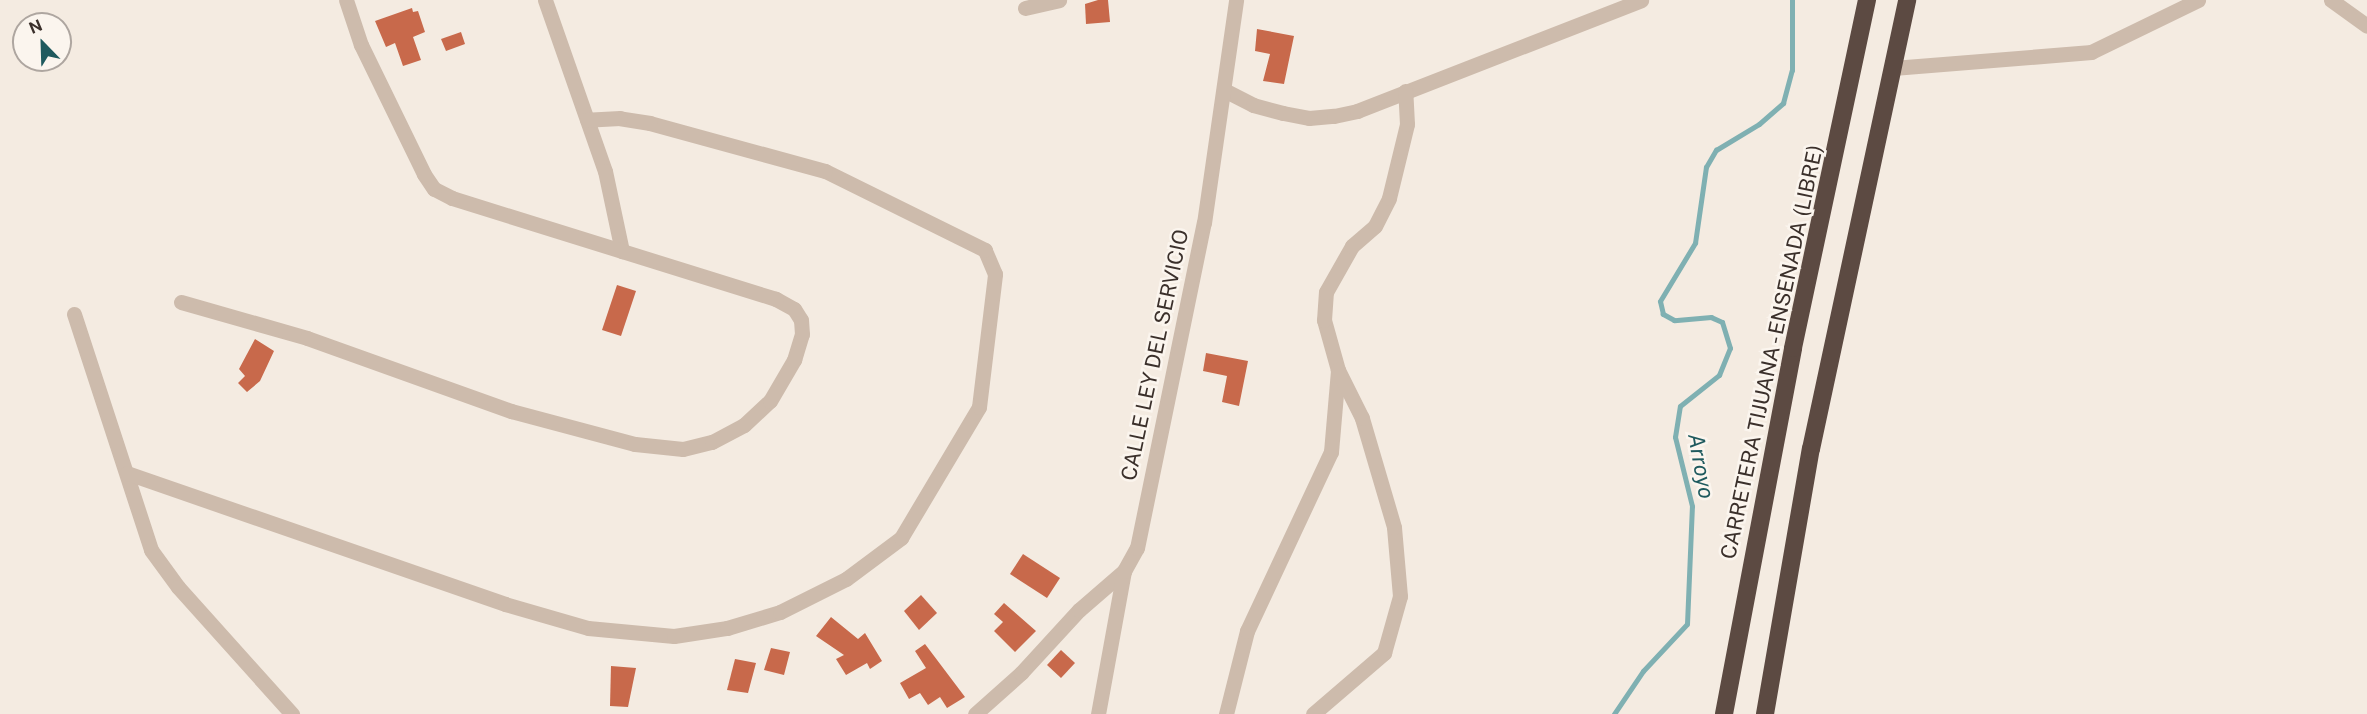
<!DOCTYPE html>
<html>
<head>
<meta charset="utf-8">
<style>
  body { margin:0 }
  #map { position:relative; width:2367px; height:714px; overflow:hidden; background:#f4ebe1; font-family:"Public Sans",sans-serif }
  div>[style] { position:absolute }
  .stream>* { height:5px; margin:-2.5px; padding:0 2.5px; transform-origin:2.5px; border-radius:2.5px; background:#7fb0b2 }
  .building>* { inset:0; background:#c8694b }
  .street>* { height:15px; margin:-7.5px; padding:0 7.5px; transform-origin:7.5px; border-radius:7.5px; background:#cdbbac }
  .highway>* { height:18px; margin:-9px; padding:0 9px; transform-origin:9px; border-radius:9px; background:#5c4a42 }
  span { translate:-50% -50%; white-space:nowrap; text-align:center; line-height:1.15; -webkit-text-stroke:5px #fbf5ee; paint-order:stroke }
  .street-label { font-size:21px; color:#3b302b }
  .water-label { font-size:22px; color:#1f5a5e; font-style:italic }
  .north { position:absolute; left:12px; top:12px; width:60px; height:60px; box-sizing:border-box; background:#fbf5ee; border:2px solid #aea6a0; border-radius:50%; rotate:337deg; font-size:16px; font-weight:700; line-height:24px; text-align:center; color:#3b302b }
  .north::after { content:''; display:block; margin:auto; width:21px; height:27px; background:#1f5a5e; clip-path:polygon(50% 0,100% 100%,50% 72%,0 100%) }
</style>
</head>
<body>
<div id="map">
  <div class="stream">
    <div style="left:1614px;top:714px;width:52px;rotate:-56deg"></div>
    <div style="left:1643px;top:671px;width:64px;rotate:-46.9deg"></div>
    <div style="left:1687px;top:624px;width:118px;rotate:-87.6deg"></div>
    <div style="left:1692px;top:506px;width:71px;rotate:-103.8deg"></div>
    <div style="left:1675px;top:437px;width:31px;rotate:-81deg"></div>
    <div style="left:1680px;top:406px;width:50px;rotate:-38.5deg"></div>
    <div style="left:1719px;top:375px;width:29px;rotate:-68deg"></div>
    <div style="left:1730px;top:348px;width:27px;rotate:-107deg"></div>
    <div style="left:1722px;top:322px;width:12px;rotate:-156deg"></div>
    <div style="left:1711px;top:317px;width:37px;rotate:175deg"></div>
    <div style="left:1674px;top:320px;width:13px;rotate:-151deg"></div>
    <div style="left:1663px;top:314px;width:13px;rotate:-103deg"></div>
    <div style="left:1660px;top:301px;width:68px;rotate:-58.9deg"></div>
    <div style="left:1695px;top:243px;width:77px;rotate:-81.8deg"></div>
    <div style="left:1706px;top:167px;width:20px;rotate:-60deg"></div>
    <div style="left:1716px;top:150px;width:50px;rotate:-31.2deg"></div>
    <div style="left:1759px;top:124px;width:32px;rotate:-41deg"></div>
    <div style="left:1783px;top:103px;width:34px;rotate:-75deg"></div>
    <div style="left:1792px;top:70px;width:70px;rotate:-90deg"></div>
  </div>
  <div class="building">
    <div style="clip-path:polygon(1098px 0,1108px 0,1110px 22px,1086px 24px,1085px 4px)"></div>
    <div style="clip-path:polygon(412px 8px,413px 12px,418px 11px,425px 32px,413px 37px,421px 60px,403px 66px,395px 43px,386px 47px,375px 21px)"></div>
    <div style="clip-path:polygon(1257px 29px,1294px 36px,1284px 84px,1263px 81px,1270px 54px,1255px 51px)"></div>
    <div style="clip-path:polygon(461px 32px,465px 44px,446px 51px,441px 39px)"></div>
    <div style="clip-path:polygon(617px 285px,636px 291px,621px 336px,602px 330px)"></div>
    <div style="clip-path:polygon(255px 339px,274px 351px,260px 381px,247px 392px,238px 383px,245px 376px,239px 369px)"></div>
    <div style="clip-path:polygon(1206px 353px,1248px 361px,1239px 406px,1222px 402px,1227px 376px,1203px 371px)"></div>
    <div style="clip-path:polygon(1023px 554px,1060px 578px,1047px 598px,1010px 574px)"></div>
    <div style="clip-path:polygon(921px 595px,937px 613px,919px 630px,904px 611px)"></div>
    <div style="clip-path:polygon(1004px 603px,1036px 631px,1015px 652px,994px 631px,1003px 622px,994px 614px)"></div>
    <div style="clip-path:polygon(831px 617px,858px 639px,865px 633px,882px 661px,870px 669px,867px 663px,846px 675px,836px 659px,844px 655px,816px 636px)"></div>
    <div style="clip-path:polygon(925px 644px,965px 697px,947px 708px,940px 697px,928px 705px,920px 693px,909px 699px,900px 683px,926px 668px,915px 651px)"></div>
    <div style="clip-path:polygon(771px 648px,790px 652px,784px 675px,764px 670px)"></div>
    <div style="clip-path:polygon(1061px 650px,1075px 663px,1061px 678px,1047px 665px)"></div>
    <div style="clip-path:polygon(735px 659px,756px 663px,748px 693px,727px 690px)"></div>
    <div style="clip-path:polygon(611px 666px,636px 668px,628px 707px,610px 706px)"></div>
  </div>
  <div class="street">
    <div style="left:545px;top:0;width:181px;rotate:70.7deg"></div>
    <div style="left:605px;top:171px;width:82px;rotate:78deg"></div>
    <div style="left:2331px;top:0;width:44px;rotate:35.8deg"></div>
    <div style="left:1025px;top:8px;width:35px;rotate:-13deg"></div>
    <div style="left:1893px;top:68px;width:199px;rotate:-4.6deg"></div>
    <div style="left:2091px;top:52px;width:119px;rotate:-25.9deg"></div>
    <div style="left:1224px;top:90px;width:33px;rotate:27deg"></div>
    <div style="left:1253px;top:105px;width:31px;rotate:15deg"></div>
    <div style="left:1283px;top:113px;width:26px;rotate:11deg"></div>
    <div style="left:1309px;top:118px;width:25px;rotate:-5deg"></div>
    <div style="left:1334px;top:116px;width:24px;rotate:-12deg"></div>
    <div style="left:1357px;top:111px;width:305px;rotate:-21.3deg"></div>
    <div style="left:181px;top:302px;width:131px;rotate:15.9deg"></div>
    <div style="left:307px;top:338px;width:217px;rotate:19.7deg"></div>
    <div style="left:511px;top:411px;width:128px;rotate:14.9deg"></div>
    <div style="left:635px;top:444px;width:48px;rotate:5.9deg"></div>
    <div style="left:683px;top:449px;width:30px;rotate:-14deg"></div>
    <div style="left:712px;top:442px;width:36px;rotate:-28deg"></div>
    <div style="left:744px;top:425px;width:35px;rotate:-43deg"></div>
    <div style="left:770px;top:401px;width:48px;rotate:-59.7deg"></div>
    <div style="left:794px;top:360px;width:27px;rotate:-73deg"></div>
    <div style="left:802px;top:334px;width:14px;rotate:-94deg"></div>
    <div style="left:801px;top:320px;width:13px;rotate:-122deg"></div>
    <div style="left:794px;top:309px;width:21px;rotate:-151deg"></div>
    <div style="left:776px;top:299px;width:339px;rotate:-162.7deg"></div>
    <div style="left:452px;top:198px;width:20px;rotate:-153deg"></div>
    <div style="left:434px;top:189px;width:18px;rotate:-124deg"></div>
    <div style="left:424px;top:174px;width:144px;rotate:-116deg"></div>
    <div style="left:361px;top:45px;width:47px;rotate:-108.4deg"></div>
    <div style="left:74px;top:314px;width:248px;rotate:71.9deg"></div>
    <div style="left:151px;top:550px;width:46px;rotate:53.9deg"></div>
    <div style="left:178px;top:587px;width:171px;rotate:48.1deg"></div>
    <div style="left:127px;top:473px;width:400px;rotate:19.1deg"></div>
    <div style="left:505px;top:604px;width:86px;rotate:16.1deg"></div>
    <div style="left:588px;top:628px;width:86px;rotate:5.3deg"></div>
    <div style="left:674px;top:636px;width:54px;rotate:-8.6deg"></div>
    <div style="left:727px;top:628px;width:55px;rotate:-16.8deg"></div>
    <div style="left:780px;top:612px;width:74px;rotate:-26.6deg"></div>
    <div style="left:846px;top:579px;width:69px;rotate:-36.7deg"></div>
    <div style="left:901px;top:538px;width:152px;rotate:-59.2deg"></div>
    <div style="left:979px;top:407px;width:134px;rotate:-83.1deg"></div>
    <div style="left:995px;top:274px;width:26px;rotate:-113deg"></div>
    <div style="left:985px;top:250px;width:178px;rotate:-153.7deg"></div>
    <div style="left:825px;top:171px;width:181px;rotate:-164.7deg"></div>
    <div style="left:650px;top:123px;width:30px;rotate:-171deg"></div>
    <div style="left:620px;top:118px;width:33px;rotate:177deg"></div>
    <div style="left:975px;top:714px;width:62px;rotate:-41.7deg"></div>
    <div style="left:1021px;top:673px;width:86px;rotate:-47.4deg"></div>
    <div style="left:1079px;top:610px;width:60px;rotate:-40.9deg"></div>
    <div style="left:1098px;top:714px;width:145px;rotate:-79.7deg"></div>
    <div style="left:1124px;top:571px;width:26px;rotate:-61deg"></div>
    <div style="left:1137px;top:548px;width:332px;rotate:-78.4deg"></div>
    <div style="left:1204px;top:223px;width:225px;rotate:-81.8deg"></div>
    <div style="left:1226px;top:714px;width:86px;rotate:-75.8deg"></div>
    <div style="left:1247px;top:631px;width:198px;rotate:-64.9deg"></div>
    <div style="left:1331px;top:452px;width:82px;rotate:-85.1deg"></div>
    <div style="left:1338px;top:370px;width:52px;rotate:-105.6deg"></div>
    <div style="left:1324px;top:320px;width:28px;rotate:-86deg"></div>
    <div style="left:1326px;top:292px;width:53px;rotate:-60.5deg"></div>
    <div style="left:1352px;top:246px;width:30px;rotate:-41deg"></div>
    <div style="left:1375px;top:226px;width:31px;rotate:-63deg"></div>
    <div style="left:1389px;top:198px;width:76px;rotate:-76.3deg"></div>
    <div style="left:1407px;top:124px;width:33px;rotate:-93deg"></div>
    <div style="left:1313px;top:714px;width:94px;rotate:-40.7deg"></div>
    <div style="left:1384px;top:653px;width:59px;rotate:-74.3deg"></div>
    <div style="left:1400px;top:596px;width:69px;rotate:-95deg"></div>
    <div style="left:1394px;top:527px;width:114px;rotate:-106.4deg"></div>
    <div style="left:1362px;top:418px;width:54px;rotate:-116.6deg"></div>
  </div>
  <div class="highway">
    <div style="left:1724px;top:714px;width:372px;rotate:-79.3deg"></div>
    <div style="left:1793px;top:348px;width:356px;rotate:-78deg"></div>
    <div style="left:1765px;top:714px;width:269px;rotate:-80.2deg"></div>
    <div style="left:1811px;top:449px;width:459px;rotate:-77.9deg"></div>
  </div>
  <div class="street-label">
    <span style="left:1772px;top:352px;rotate:-78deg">CARRETERA TIJUANA - ENSENADA (LIBRE)</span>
    <span style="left:1155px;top:355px;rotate:-78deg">CALLE LEY DEL SERVICIO</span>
  </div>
  <div class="water-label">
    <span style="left:1701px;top:466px;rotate:80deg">Arroyo</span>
  </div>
  <div class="north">N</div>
</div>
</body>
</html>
